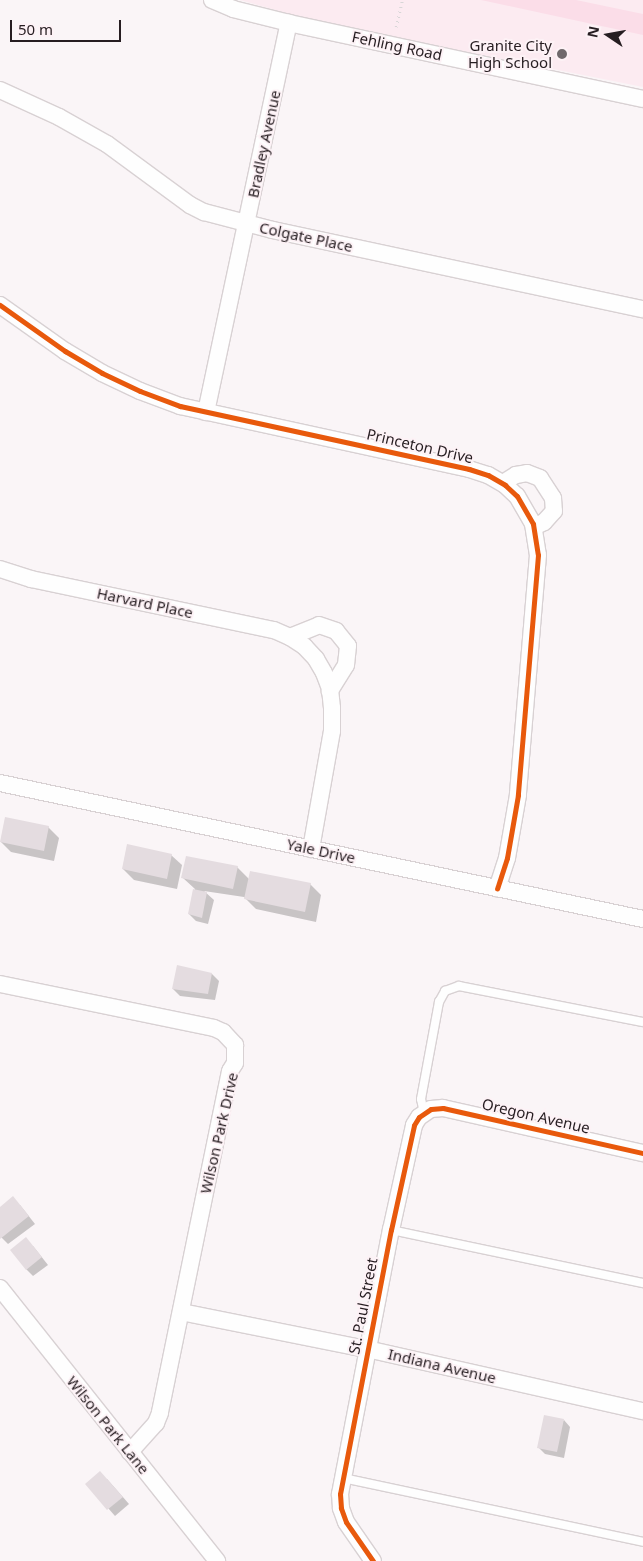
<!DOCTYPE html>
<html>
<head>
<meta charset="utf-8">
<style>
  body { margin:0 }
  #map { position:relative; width:643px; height:1561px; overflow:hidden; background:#faf5f7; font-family:"Noto Sans",sans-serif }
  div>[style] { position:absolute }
  .built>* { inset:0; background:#fcebf1 }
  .green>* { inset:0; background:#fbdde8 }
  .shadow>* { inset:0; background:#0003 }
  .building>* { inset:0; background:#e4dce0 }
  .path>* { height:2.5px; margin-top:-1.25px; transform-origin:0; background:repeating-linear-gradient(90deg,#d8d6d7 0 1px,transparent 0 5px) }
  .roads { filter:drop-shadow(1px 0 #d8d1d3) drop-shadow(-1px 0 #d8d1d3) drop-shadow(0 1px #d8d1d3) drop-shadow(0 -1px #d8d1d3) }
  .lane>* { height:8px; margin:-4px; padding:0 4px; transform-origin:4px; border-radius:4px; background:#fefefe }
  .street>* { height:16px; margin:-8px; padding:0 8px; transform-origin:8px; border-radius:8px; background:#fefefe }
  .cycleway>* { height:5px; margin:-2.5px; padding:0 2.5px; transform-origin:2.5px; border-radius:2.5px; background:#e8590c }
  .dots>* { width:14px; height:14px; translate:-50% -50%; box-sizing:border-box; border:2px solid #fdf2f6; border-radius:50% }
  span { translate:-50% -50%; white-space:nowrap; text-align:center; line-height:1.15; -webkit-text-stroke:4px #fdf2f6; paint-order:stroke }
  .poi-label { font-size:15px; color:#261d21 }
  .right { translate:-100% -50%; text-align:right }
  .street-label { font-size:15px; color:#261d21 }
  .north { position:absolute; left:583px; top:10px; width:50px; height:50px; -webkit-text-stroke:4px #fdf2f6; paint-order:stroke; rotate:282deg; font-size:14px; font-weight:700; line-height:20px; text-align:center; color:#261d21 }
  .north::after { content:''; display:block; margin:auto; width:18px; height:22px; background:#261d21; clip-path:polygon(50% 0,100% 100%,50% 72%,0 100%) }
  .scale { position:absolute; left:10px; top:20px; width:111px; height:22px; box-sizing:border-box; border:2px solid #261d21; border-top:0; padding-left:6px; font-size:15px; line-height:18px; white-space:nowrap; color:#261d21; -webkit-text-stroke:4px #fdf2f6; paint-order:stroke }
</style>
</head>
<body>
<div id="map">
  <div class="built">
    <div style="clip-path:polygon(240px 0,643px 0,643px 87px,318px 22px)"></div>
  </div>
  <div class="green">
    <div style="clip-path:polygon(481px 0,576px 0,643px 14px,643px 35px)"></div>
  </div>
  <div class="shadow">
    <div style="clip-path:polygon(48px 827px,59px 838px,54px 861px,11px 852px,1px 842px)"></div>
    <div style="clip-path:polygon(171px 855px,182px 865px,177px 889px,134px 880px,123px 869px)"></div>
    <div style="clip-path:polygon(237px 867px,249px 879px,310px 884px,321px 895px,316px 922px,256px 909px,244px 897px,204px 891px,214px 900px,208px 924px,196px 921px,189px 914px,195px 889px,183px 878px)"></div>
    <div style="clip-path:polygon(178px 967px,212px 974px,219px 981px,215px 1000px,180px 996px,173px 989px)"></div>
    <div style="clip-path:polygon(20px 1205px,35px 1224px,8px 1244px,0 1236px,0 1208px)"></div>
    <div style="clip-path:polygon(33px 1246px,48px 1265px,33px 1276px,26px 1269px)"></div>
    <div style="clip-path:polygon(564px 1420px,570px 1427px,564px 1458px,545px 1454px,538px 1447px)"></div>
    <div style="clip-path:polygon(107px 1479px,129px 1504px,115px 1516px,87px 1484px)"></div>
  </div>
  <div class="building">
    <div style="clip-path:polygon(5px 817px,49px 826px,44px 851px,0 842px)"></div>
    <div style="clip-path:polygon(127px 844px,172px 854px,167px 879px,122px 869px)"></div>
    <div style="clip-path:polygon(186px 856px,238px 866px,233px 889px,181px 878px)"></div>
    <div style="clip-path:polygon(250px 871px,311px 883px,305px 912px,244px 899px)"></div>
    <div style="clip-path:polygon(193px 889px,207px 892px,202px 918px,188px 914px)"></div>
    <div style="clip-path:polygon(177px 965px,212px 973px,208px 994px,172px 989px)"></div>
    <div style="clip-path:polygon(13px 1196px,29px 1216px,0 1239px,0 1207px)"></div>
    <div style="clip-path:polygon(26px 1237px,42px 1257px,26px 1270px,10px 1250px)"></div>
    <div style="clip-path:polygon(544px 1415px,564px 1419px,557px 1452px,537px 1448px)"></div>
    <div style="clip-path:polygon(100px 1471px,123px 1497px,107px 1510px,85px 1484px)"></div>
  </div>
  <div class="path">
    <div style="left:396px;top:27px;width:28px;rotate:-77deg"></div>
  </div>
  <div class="roads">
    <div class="lane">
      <div style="left:424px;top:1113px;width:14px;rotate:-102deg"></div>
      <div style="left:421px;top:1099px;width:99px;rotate:-79.5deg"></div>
      <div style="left:439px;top:1002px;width:13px;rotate:-61deg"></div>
      <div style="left:445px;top:991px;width:15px;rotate:-20deg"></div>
      <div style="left:459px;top:986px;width:187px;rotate:11.1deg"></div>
      <div style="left:391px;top:1230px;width:258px;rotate:11.9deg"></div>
      <div style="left:343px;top:1478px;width:307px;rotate:12deg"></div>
    </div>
    <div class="street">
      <div style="left:212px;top:0;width:23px;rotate:23deg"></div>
      <div style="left:233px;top:9px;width:58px;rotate:14deg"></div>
      <div style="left:289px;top:23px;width:362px;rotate:12.1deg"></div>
      <div style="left:0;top:90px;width:65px;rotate:24.6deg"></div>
      <div style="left:59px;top:117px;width:55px;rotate:29.4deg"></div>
      <div style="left:107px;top:144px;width:103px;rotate:36.3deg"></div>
      <div style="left:190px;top:205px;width:16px;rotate:27deg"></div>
      <div style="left:204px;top:212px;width:71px;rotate:14.6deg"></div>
      <div style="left:273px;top:230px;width:378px;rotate:12.1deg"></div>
      <div style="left:0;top:305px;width:80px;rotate:35.3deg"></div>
      <div style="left:65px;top:351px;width:43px;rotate:30.7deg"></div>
      <div style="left:102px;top:373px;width:42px;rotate:25.3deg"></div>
      <div style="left:140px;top:391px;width:43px;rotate:20.6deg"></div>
      <div style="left:180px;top:406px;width:296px;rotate:12.3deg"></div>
      <div style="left:469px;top:469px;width:20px;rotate:18deg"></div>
      <div style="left:488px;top:475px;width:20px;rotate:30deg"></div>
      <div style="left:505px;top:485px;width:16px;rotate:43deg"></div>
      <div style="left:517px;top:496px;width:32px;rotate:60deg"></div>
      <div style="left:533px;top:524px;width:31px;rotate:81deg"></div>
      <div style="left:538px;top:555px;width:241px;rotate:94.8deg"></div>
      <div style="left:518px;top:795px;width:64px;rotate:99.9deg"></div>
      <div style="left:507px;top:858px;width:32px;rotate:108deg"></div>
      <div style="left:206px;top:412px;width:398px;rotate:-78deg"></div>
      <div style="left:503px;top:483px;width:15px;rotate:-32deg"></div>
      <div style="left:516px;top:475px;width:11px;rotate:-10deg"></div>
      <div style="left:527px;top:473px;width:14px;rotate:21deg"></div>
      <div style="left:540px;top:478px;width:24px;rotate:57deg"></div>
      <div style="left:553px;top:498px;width:13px;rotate:86deg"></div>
      <div style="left:554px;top:511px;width:15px;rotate:132deg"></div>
      <div style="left:544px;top:522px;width:11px;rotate:153deg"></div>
      <div style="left:0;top:569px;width:33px;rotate:18deg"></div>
      <div style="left:31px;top:579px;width:248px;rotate:11.9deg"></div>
      <div style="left:274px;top:630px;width:17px;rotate:24deg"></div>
      <div style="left:290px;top:637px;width:17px;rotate:33deg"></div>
      <div style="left:304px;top:646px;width:18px;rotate:47deg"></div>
      <div style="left:316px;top:659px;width:16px;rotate:60deg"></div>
      <div style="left:324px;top:673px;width:17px;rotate:69deg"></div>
      <div style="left:330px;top:689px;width:19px;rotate:84deg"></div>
      <div style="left:332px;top:708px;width:23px;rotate:90deg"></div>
      <div style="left:332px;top:731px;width:120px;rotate:100.1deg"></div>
      <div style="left:290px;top:637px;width:31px;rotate:-22deg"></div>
      <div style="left:319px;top:625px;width:18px;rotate:19deg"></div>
      <div style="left:336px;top:631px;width:19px;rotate:51deg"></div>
      <div style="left:348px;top:646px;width:19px;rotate:96deg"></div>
      <div style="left:346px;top:665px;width:31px;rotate:122deg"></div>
      <div style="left:0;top:783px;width:657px;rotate:11.94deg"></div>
      <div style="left:0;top:984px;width:218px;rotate:11.6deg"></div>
      <div style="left:214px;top:1028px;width:10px;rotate:24deg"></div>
      <div style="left:223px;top:1032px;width:18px;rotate:47deg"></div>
      <div style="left:235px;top:1045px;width:18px;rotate:90deg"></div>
      <div style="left:235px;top:1063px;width:9px;rotate:122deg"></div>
      <div style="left:230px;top:1071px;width:349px;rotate:101.6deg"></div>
      <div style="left:160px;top:1413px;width:11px;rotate:112deg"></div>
      <div style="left:156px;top:1423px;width:39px;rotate:132deg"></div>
      <div style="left:0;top:1288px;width:349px;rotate:51.5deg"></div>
      <div style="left:181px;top:1312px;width:190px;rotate:11.3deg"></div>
      <div style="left:367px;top:1349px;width:283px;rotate:12.7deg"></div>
      <div style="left:373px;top:1561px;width:47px;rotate:-124.7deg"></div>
      <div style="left:346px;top:1522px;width:15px;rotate:-110deg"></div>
      <div style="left:341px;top:1508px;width:14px;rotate:-94deg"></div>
      <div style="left:340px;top:1494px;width:269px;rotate:-79.1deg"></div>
      <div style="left:391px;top:1230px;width:107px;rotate:-77.6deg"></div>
      <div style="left:414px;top:1125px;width:9px;rotate:-58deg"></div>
      <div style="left:419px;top:1117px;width:14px;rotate:-34deg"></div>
      <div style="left:431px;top:1109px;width:12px;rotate:-5deg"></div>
      <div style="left:443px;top:1108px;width:205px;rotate:12.7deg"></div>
    </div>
  </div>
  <div class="cycleway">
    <div style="left:0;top:305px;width:80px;rotate:35.3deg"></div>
    <div style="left:65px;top:351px;width:43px;rotate:30.7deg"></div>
    <div style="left:102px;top:373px;width:42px;rotate:25.3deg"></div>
    <div style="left:140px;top:391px;width:43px;rotate:20.6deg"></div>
    <div style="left:180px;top:406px;width:296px;rotate:12.3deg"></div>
    <div style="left:469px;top:469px;width:20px;rotate:18deg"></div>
    <div style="left:488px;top:475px;width:20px;rotate:30deg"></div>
    <div style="left:505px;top:485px;width:16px;rotate:43deg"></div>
    <div style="left:517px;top:496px;width:32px;rotate:60deg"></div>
    <div style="left:533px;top:524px;width:31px;rotate:81deg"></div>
    <div style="left:538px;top:555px;width:241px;rotate:94.8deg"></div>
    <div style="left:518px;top:795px;width:64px;rotate:99.9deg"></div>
    <div style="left:507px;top:858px;width:32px;rotate:108deg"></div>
    <div style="left:373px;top:1561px;width:47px;rotate:-124.7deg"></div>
    <div style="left:346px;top:1522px;width:15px;rotate:-110deg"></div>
    <div style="left:341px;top:1508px;width:14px;rotate:-94deg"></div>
    <div style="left:340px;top:1494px;width:269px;rotate:-79.1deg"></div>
    <div style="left:391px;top:1230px;width:107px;rotate:-77.6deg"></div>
    <div style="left:414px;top:1125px;width:9px;rotate:-58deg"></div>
    <div style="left:419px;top:1117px;width:14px;rotate:-34deg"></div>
    <div style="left:431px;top:1109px;width:12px;rotate:-5deg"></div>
    <div style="left:443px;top:1108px;width:205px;rotate:12.7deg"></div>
  </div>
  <div class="dots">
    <div style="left:562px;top:54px;background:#70696c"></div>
  </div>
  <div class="poi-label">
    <span class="right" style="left:552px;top:54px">Granite City<br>High School</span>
  </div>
  <div class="street-label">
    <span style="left:397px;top:46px;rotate:12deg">Fehling Road</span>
    <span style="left:264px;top:144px;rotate:-78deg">Bradley Avenue</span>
    <span style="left:306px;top:237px;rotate:12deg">Colgate Place</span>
    <span style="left:420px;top:446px;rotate:13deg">Princeton Drive</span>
    <span style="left:145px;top:603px;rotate:12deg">Harvard Place</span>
    <span style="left:321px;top:851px;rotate:12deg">Yale Drive</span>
    <span style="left:536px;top:1116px;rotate:13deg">Oregon Avenue</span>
    <span style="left:219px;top:1133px;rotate:-77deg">Wilson Park Drive</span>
    <span style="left:363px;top:1306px;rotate:-79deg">St. Paul Street</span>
    <span style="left:442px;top:1366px;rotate:13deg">Indiana Avenue</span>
    <span style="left:108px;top:1425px;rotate:51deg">Wilson Park Lane</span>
  </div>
  <div class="north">N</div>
  <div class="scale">50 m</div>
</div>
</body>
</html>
